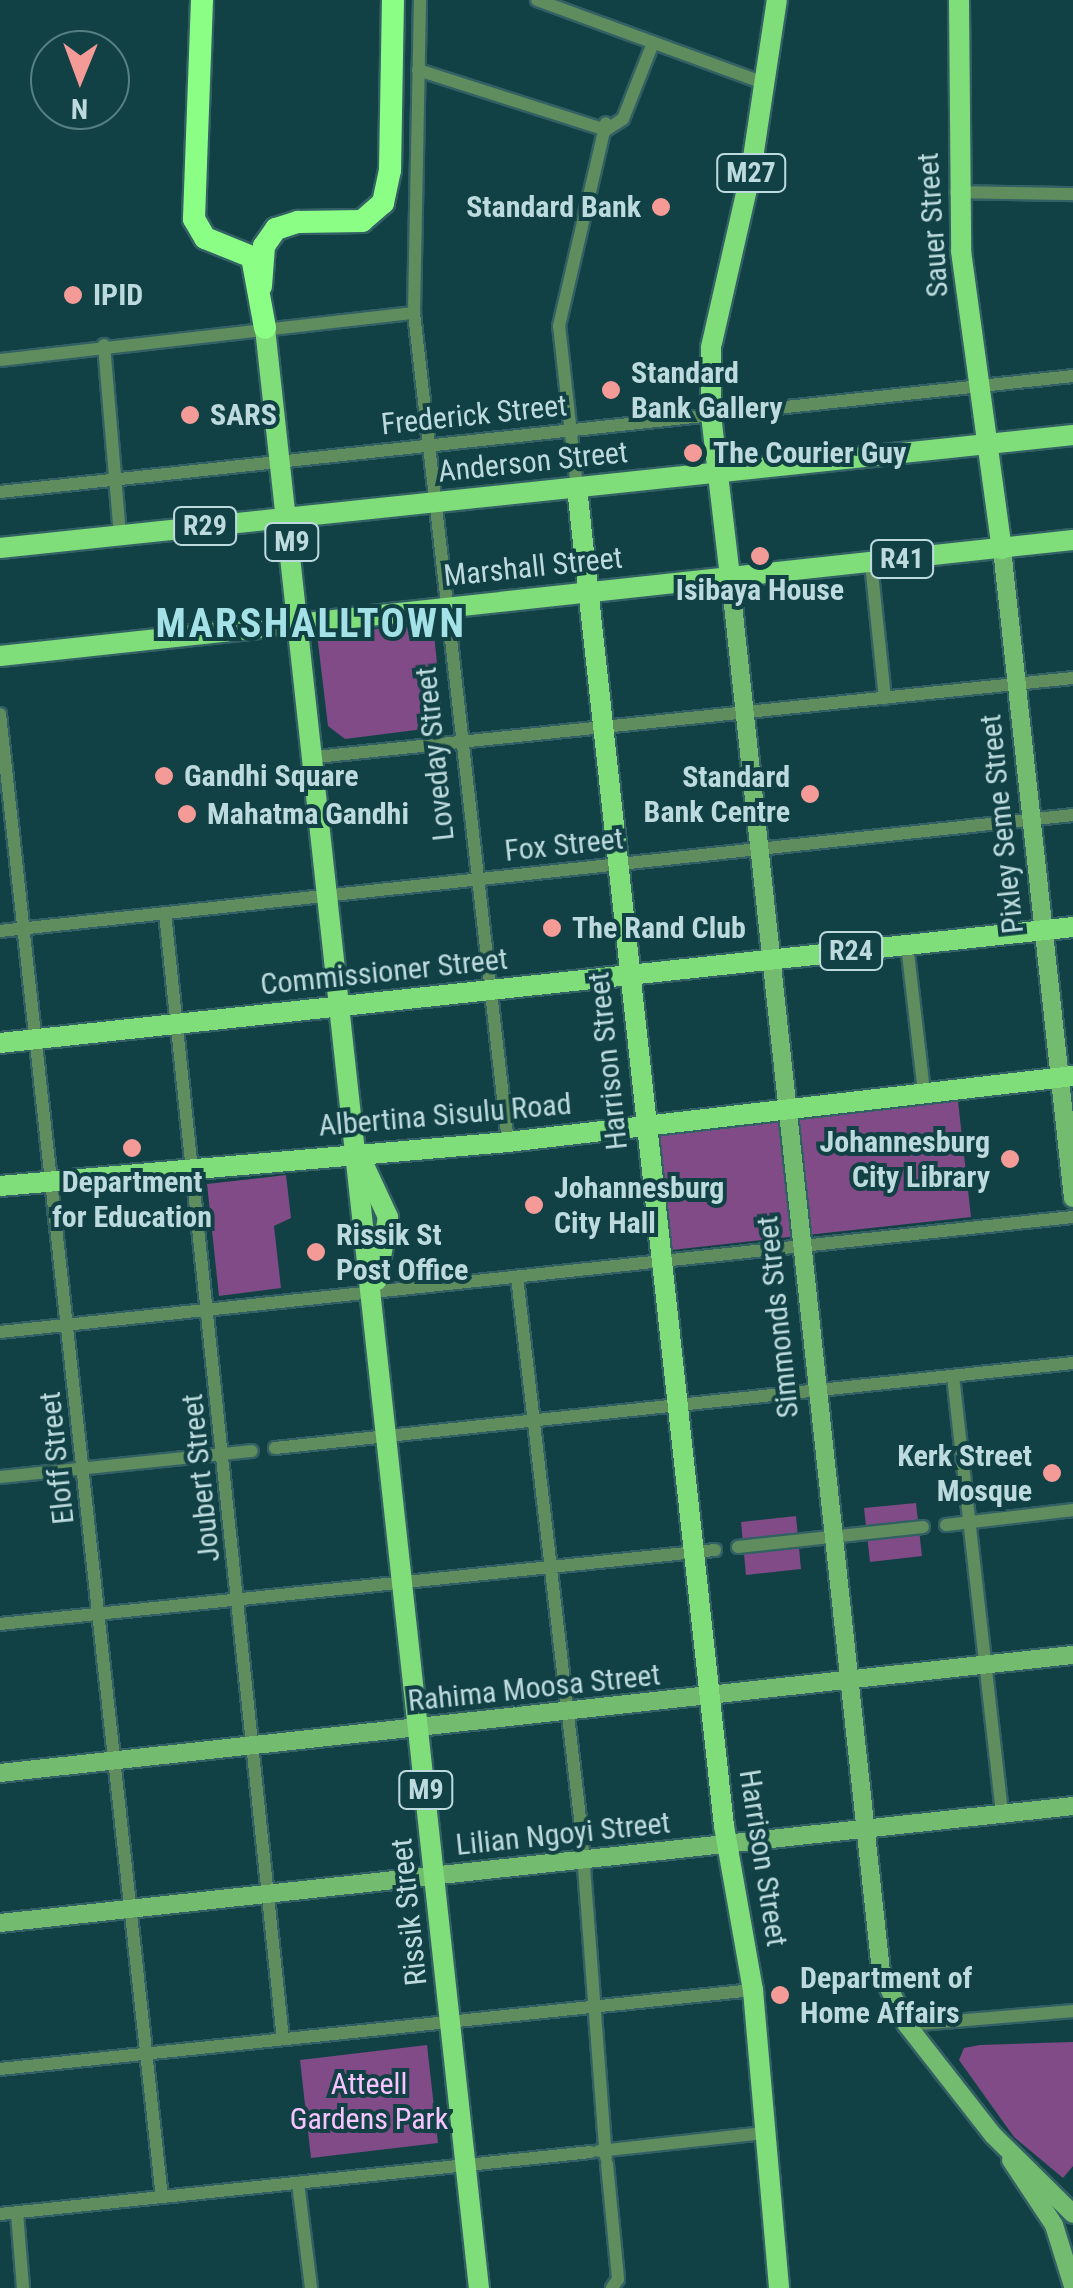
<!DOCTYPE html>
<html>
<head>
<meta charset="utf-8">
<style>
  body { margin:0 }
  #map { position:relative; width:1073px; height:2288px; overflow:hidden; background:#114145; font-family:"Roboto Condensed",sans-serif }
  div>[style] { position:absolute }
  .green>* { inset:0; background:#804b86 }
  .roads { filter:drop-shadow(2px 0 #336064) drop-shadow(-2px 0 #336064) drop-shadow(0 2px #336064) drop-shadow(0 -2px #336064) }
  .street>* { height:12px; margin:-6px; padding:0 6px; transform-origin:6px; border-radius:6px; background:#608d5d }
  .secondary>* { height:18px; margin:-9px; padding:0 9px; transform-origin:9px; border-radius:9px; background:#73bb6e }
  .primary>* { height:20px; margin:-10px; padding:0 10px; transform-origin:10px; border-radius:10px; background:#80de7a }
  .highway>* { height:22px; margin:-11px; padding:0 11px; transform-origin:11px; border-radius:11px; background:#8bff85 }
  .dots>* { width:28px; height:28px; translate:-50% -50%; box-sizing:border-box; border:5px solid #114145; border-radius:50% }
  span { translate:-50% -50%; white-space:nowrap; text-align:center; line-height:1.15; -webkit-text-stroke:8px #114145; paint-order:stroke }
  .shield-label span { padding:2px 8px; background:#114145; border:2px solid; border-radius:8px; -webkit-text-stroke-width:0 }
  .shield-label { font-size:28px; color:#bddbde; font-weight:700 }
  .poi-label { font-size:30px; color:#bddbde; font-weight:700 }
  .right { translate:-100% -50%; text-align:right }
  .left { translate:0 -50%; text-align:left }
  .street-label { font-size:30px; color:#bddbde }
  .park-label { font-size:30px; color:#f8c4ff }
  .district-label { font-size:40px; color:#a4e2e8; font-weight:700; letter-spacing:2.5px }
  .north { position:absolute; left:30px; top:30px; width:100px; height:100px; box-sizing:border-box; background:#114145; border:2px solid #567f82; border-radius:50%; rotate:181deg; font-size:28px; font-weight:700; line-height:40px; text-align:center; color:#bddbde }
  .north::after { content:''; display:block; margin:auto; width:35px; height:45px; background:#f59b97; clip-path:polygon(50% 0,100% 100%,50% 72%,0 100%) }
</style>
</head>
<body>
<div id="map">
  <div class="green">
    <div style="clip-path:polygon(433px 624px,442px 713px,424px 729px,345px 739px,328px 726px,317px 634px)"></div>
    <div style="clip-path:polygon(958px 1101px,971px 1217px,672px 1250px,659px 1134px)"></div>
    <div style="clip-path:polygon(286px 1175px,291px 1218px,274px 1226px,281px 1288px,219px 1296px,207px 1184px)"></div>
    <div style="clip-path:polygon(916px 1503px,922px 1556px,870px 1562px,864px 1508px)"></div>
    <div style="clip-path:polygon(796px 1516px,801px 1569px,746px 1575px,741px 1522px)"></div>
    <div style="clip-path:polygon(1073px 2042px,1073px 2166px,1063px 2178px,1014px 2137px,959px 2060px,964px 2048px,980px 2045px)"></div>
    <div style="clip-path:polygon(427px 2045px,438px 2143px,311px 2158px,300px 2060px)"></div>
  </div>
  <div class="roads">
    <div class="street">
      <div style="left:420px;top:0;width:313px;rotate:91.1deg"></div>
      <div style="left:414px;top:313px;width:834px;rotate:83.53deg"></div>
      <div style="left:537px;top:0;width:245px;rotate:20.1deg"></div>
      <div style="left:418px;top:70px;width:197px;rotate:17.7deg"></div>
      <div style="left:606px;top:130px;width:20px;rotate:-33deg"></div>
      <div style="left:623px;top:119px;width:82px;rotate:-68.5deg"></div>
      <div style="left:956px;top:192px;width:117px;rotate:1deg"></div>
      <div style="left:104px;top:345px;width:193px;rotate:85.2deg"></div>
      <div style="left:0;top:360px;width:417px;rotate:-6.5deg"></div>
      <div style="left:577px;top:488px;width:163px;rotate:-96.3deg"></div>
      <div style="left:559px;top:326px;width:208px;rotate:-77deg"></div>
      <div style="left:0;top:492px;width:1079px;rotate:-6.17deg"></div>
      <div style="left:871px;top:563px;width:136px;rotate:84.1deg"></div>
      <div style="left:0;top:714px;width:1492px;rotate:83.77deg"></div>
      <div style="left:316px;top:757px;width:761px;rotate:-5.96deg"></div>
      <div style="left:165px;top:913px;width:1132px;rotate:84.02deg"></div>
      <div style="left:0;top:931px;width:1079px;rotate:-6.17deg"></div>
      <div style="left:907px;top:945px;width:149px;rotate:83.4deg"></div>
      <div style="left:517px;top:1277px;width:554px;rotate:83.36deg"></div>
      <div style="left:581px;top:1827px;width:331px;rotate:85.7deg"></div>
      <div style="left:0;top:1332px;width:1079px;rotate:-6.12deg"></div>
      <div style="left:953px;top:1376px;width:441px;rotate:83.6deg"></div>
      <div style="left:275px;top:1448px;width:803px;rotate:-6.08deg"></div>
      <div style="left:0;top:1477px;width:253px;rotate:-5.9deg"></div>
      <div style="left:946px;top:1525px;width:128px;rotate:-6.7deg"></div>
      <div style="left:738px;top:1547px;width:186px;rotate:-6.2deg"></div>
      <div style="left:0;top:1624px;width:719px;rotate:-5.91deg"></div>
      <div style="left:907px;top:2025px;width:167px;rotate:-4.8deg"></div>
      <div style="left:0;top:2069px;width:757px;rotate:-5.99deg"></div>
      <div style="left:599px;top:2151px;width:167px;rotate:-6.2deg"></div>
      <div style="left:607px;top:2164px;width:116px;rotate:84.5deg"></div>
      <div style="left:618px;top:2279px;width:11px;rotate:124deg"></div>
      <div style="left:298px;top:2183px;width:106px;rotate:82.9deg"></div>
      <div style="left:17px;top:2213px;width:75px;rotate:85.4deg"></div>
      <div style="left:0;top:2214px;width:594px;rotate:-5.99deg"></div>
    </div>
    <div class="secondary">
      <div style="left:1002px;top:549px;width:653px;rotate:83.76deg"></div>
      <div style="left:730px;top:577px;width:1403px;rotate:83.82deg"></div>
      <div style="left:881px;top:1972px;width:59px;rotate:63.9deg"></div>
      <div style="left:907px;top:2025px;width:140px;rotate:52deg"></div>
      <div style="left:993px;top:2135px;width:112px;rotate:44.6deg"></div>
      <div style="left:0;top:1773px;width:1079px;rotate:-6.28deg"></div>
      <div style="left:0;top:1923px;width:1079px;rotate:-6.22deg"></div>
      <div style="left:1011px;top:2160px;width:78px;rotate:56.5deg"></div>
      <div style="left:1054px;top:2225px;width:64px;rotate:72.7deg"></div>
    </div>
    <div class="primary">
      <div style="left:959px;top:0;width:251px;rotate:89.5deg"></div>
      <div style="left:961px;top:251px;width:301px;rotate:82.2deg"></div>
      <div style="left:265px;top:328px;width:1972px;rotate:83.77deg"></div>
      <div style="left:712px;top:343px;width:176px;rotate:-77.2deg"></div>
      <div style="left:751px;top:171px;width:173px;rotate:-81.4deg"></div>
      <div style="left:711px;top:346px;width:69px;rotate:90deg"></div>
      <div style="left:711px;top:415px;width:163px;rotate:83.3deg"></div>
      <div style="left:577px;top:488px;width:1346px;rotate:83.73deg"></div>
      <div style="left:724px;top:1826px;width:167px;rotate:80deg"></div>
      <div style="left:753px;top:1990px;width:299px;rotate:85deg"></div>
      <div style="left:0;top:548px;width:1079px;rotate:-6.01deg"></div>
      <div style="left:0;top:656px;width:1079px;rotate:-6.17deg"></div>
      <div style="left:0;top:1043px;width:1079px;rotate:-6.17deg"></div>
      <div style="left:362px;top:1161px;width:62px;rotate:65.1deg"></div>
      <div style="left:388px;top:1217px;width:64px;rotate:99.9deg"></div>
      <div style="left:0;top:1186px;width:510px;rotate:-4.95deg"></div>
      <div style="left:508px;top:1142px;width:569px;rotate:-6.66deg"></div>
    </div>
    <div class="highway">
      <div style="left:202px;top:0;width:219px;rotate:92.1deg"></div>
      <div style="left:194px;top:219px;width:22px;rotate:60deg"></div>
      <div style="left:205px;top:238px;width:51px;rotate:22deg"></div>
      <div style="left:252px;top:257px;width:72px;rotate:79.6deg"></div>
      <div style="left:261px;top:286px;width:40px;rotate:-85.7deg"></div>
      <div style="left:264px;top:246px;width:21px;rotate:-55deg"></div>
      <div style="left:276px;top:229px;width:23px;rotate:-18deg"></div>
      <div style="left:298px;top:222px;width:64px;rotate:-0.9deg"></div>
      <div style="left:362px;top:221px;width:28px;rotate:-41deg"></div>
      <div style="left:383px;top:203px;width:34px;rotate:-78deg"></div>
      <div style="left:390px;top:170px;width:170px;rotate:-89deg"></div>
    </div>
  </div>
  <div class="dots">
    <div style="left:661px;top:207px;background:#f59b97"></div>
    <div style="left:73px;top:295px;background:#f59b97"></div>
    <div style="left:611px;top:390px;background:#f59b97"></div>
    <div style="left:190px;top:415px;background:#f59b97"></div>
    <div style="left:693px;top:453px;background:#f59b97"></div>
    <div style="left:760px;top:556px;background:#f59b97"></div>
    <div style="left:164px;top:776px;background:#f59b97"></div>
    <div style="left:810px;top:794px;background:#f59b97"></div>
    <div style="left:187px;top:814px;background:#f59b97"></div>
    <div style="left:552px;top:928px;background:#f59b97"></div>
    <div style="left:132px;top:1148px;background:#f59b97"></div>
    <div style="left:1010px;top:1159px;background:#f59b97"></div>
    <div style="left:534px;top:1205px;background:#f59b97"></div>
    <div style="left:316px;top:1252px;background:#f59b97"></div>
    <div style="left:1052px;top:1473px;background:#f59b97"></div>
    <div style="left:780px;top:1995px;background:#f59b97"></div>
  </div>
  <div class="shield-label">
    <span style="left:751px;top:173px">M27</span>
    <span style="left:205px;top:526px">R29</span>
    <span style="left:292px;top:542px">M9</span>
    <span style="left:902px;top:559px">R41</span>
    <span style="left:851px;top:951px">R24</span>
    <span style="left:426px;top:1790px">M9</span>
  </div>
  <div class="poi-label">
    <span class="right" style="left:641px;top:207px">Standard Bank</span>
    <span class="left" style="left:93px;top:295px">IPID</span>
    <span class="left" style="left:631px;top:390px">Standard<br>Bank Gallery</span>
    <span class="left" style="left:210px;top:415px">SARS</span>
    <span class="left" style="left:713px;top:453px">The Courier Guy</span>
    <span style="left:760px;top:590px">Isibaya House</span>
    <span class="left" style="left:184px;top:776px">Gandhi Square</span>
    <span class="right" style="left:790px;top:794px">Standard<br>Bank Centre</span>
    <span class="left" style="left:207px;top:814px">Mahatma Gandhi</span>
    <span class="left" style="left:572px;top:928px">The Rand Club</span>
    <span class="right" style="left:990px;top:1159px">Johannesburg<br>City Library</span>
    <span style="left:132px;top:1199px">Department<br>for Education</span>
    <span class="left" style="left:554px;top:1205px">Johannesburg<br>City Hall</span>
    <span class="left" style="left:336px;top:1252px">Rissik St<br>Post Office</span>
    <span class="right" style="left:1032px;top:1473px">Kerk Street<br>Mosque</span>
    <span class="left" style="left:800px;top:1995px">Department of<br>Home Affairs</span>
  </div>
  <div class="street-label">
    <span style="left:933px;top:225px;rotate:-94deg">Sauer Street</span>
    <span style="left:474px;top:415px;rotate:-6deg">Frederick Street</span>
    <span style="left:533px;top:462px;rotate:-6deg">Anderson Street</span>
    <span style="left:533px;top:567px;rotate:-6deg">Marshall Street</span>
    <span style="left:435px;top:754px;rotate:-96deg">Loveday Street</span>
    <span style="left:1002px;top:824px;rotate:-96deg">Pixley Seme Street</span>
    <span style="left:564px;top:845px;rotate:-6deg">Fox Street</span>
    <span style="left:384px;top:972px;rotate:-6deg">Commissioner Street</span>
    <span style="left:608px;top:1061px;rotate:-96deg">Harrison Street</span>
    <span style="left:445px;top:1115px;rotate:-5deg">Albertina Sisulu Road</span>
    <span style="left:778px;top:1317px;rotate:-96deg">Simmonds Street</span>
    <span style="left:57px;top:1458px;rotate:-96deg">Eloff Street</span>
    <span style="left:201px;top:1478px;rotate:-96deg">Joubert Street</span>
    <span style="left:534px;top:1688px;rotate:-6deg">Rahima Moosa Street</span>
    <span style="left:563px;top:1834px;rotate:-6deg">Lilian Ngoyi Street</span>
    <span style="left:763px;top:1858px;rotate:81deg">Harrison Street</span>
    <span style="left:409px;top:1912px;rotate:-96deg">Rissik Street</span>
  </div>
  <div class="park-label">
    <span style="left:369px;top:2101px">Atteell<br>Gardens Park</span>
  </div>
  <div class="district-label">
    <span style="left:311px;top:624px">MARSHALLTOWN</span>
  </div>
  <div class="north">N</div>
</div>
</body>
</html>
